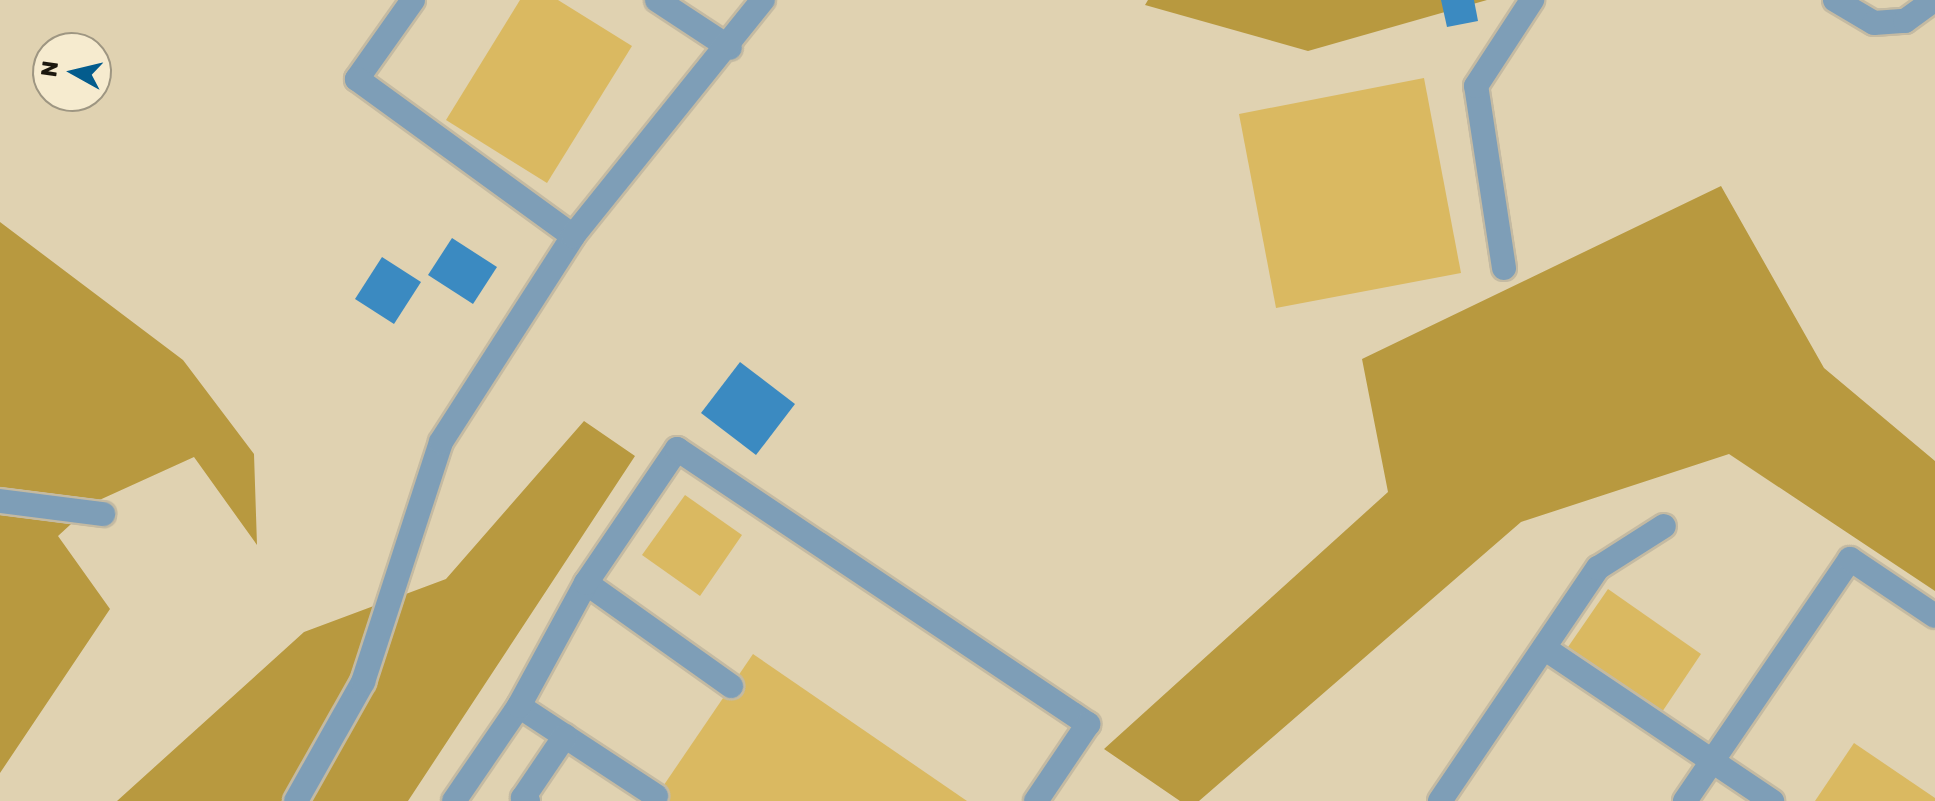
<!DOCTYPE html>
<html>
<head>
<meta charset="utf-8">
<style>
  body { margin:0 }
  #map { position:relative; width:1935px; height:801px; overflow:hidden; background:#e9dec2; font-family:Rubik,sans-serif }
  div>[style] { position:absolute }
  .built>* { inset:0; background:#e0d2b1 }
  .forest>* { inset:0; background:#b8993f }
  .water>* { inset:0; background:#3b8ac1 }
  .building>* { inset:0; background:#dab961 }
  .roads { filter:drop-shadow(2px 0 #c4baa2) drop-shadow(-2px 0 #c4baa2) drop-shadow(0 2px #c4baa2) drop-shadow(0 -2px #c4baa2) }
  .minor>* { height:24px; margin:-12px; padding:0 12px; transform-origin:12px; border-radius:12px; background:#7e9eb7 }
  span { translate:-50% -50%; white-space:nowrap; text-align:center; line-height:1.15; -webkit-text-stroke:7px #f6ebcf; paint-order:stroke }
  .north { position:absolute; left:32px; top:32px; width:80px; height:80px; box-sizing:border-box; background:#f6ebcf; border:2px solid #9e9682; border-radius:50%; rotate:278deg; font-size:22px; font-weight:700; line-height:32px; text-align:center; color:#1b170e }
  .north::after { content:''; display:block; margin:auto; width:28px; height:36px; background:#035c8d; clip-path:polygon(50% 0,100% 100%,50% 72%,0 100%) }
</style>
</head>
<body>
<div id="map">
  <div class="built">
    <div style="clip-path:polygon(evenodd,0 0,1935px 0,1935px 801px,0 801px,0 0,48px 48px,96px 48px,96px 96px,48px 96px,48px 48px)"></div>
  </div>
  <div class="forest">
    <div style="clip-path:polygon(1148px 0,1487px 0,1308px 51px,1145px 5px)"></div>
    <div style="clip-path:polygon(1721px 186px,1824px 368px,1935px 461px,1935px 591px,1729px 454px,1521px 522px,1199px 801px,1180px 801px,1104px 749px,1388px 492px,1362px 359px)"></div>
    <div style="clip-path:polygon(0 222px,183px 360px,254px 454px,257px 545px,194px 457px,95px 502px,58px 536px,110px 609px,0 773px)"></div>
    <div style="clip-path:polygon(584px 421px,635px 456px,408px 801px,117px 801px,304px 632px,446px 579px)"></div>
  </div>
  <div class="water">
    <div style="clip-path:polygon(1441px 0,1474px 0,1478px 21px,1447px 27px)"></div>
    <div style="clip-path:polygon(452px 238px,497px 267px,473px 304px,428px 275px)"></div>
    <div style="clip-path:polygon(382px 257px,421px 282px,394px 324px,355px 299px)"></div>
    <div style="clip-path:polygon(740px 362px,795px 404px,756px 455px,701px 413px)"></div>
  </div>
  <div class="building">
    <div style="clip-path:polygon(520px 0,558px 0,632px 46px,547px 183px,446px 120px)"></div>
    <div style="clip-path:polygon(1424px 78px,1461px 273px,1276px 308px,1239px 114px)"></div>
    <div style="clip-path:polygon(685px 495px,742px 535px,700px 596px,642px 555px)"></div>
    <div style="clip-path:polygon(1608px 589px,1701px 654px,1662px 712px,1568px 647px)"></div>
    <div style="clip-path:polygon(753px 654px,967px 801px,653px 801px)"></div>
    <div style="clip-path:polygon(1854px 743px,1935px 798px,1935px 801px,1815px 801px)"></div>
  </div>
  <div class="roads">
    <div class="minor">
      <div style="left:413px;top:0;width:97px;rotate:125.3deg"></div>
      <div style="left:357px;top:79px;width:267px;rotate:36deg"></div>
      <div style="left:657px;top:0;width:87px;rotate:33.3deg"></div>
      <div style="left:1835px;top:0;width:45px;rotate:30.5deg"></div>
      <div style="left:1874px;top:23px;width:31px;rotate:-4deg"></div>
      <div style="left:1905px;top:21px;width:36px;rotate:-36deg"></div>
      <div style="left:1504px;top:268px;width:184px;rotate:-98.7deg"></div>
      <div style="left:1476px;top:86px;width:103px;rotate:-56.9deg"></div>
      <div style="left:0;top:501px;width:104px;rotate:7.2deg"></div>
      <div style="left:586px;top:583px;width:178px;rotate:35.4deg"></div>
      <div style="left:1544px;top:648px;width:275px;rotate:33.9deg"></div>
      <div style="left:519px;top:706px;width:164px;rotate:33.3deg"></div>
      <div style="left:296px;top:801px;width:137px;rotate:-60.6deg"></div>
      <div style="left:363px;top:682px;width:252px;rotate:-72deg"></div>
      <div style="left:441px;top:442px;width:245px;rotate:-57.3deg"></div>
      <div style="left:573px;top:236px;width:303px;rotate:-51.2deg"></div>
      <div style="left:454px;top:801px;width:115px;rotate:-55.6deg"></div>
      <div style="left:519px;top:706px;width:140px;rotate:-61.4deg"></div>
      <div style="left:586px;top:583px;width:162px;rotate:-55.8deg"></div>
      <div style="left:677px;top:449px;width:495px;rotate:33.8deg"></div>
      <div style="left:1088px;top:724px;width:93px;rotate:124deg"></div>
      <div style="left:528px;top:801px;width:6px;rotate:-149deg"></div>
      <div style="left:523px;top:798px;width:75px;rotate:-55.9deg"></div>
      <div style="left:1440px;top:801px;width:282px;rotate:-55.9deg"></div>
      <div style="left:1598px;top:568px;width:78px;rotate:-32.5deg"></div>
      <div style="left:1685px;top:801px;width:293px;rotate:-55.7deg"></div>
      <div style="left:1850px;top:559px;width:102px;rotate:33.8deg"></div>
    </div>
  </div>
  <div class="north">N</div>
</div>
</body>
</html>
